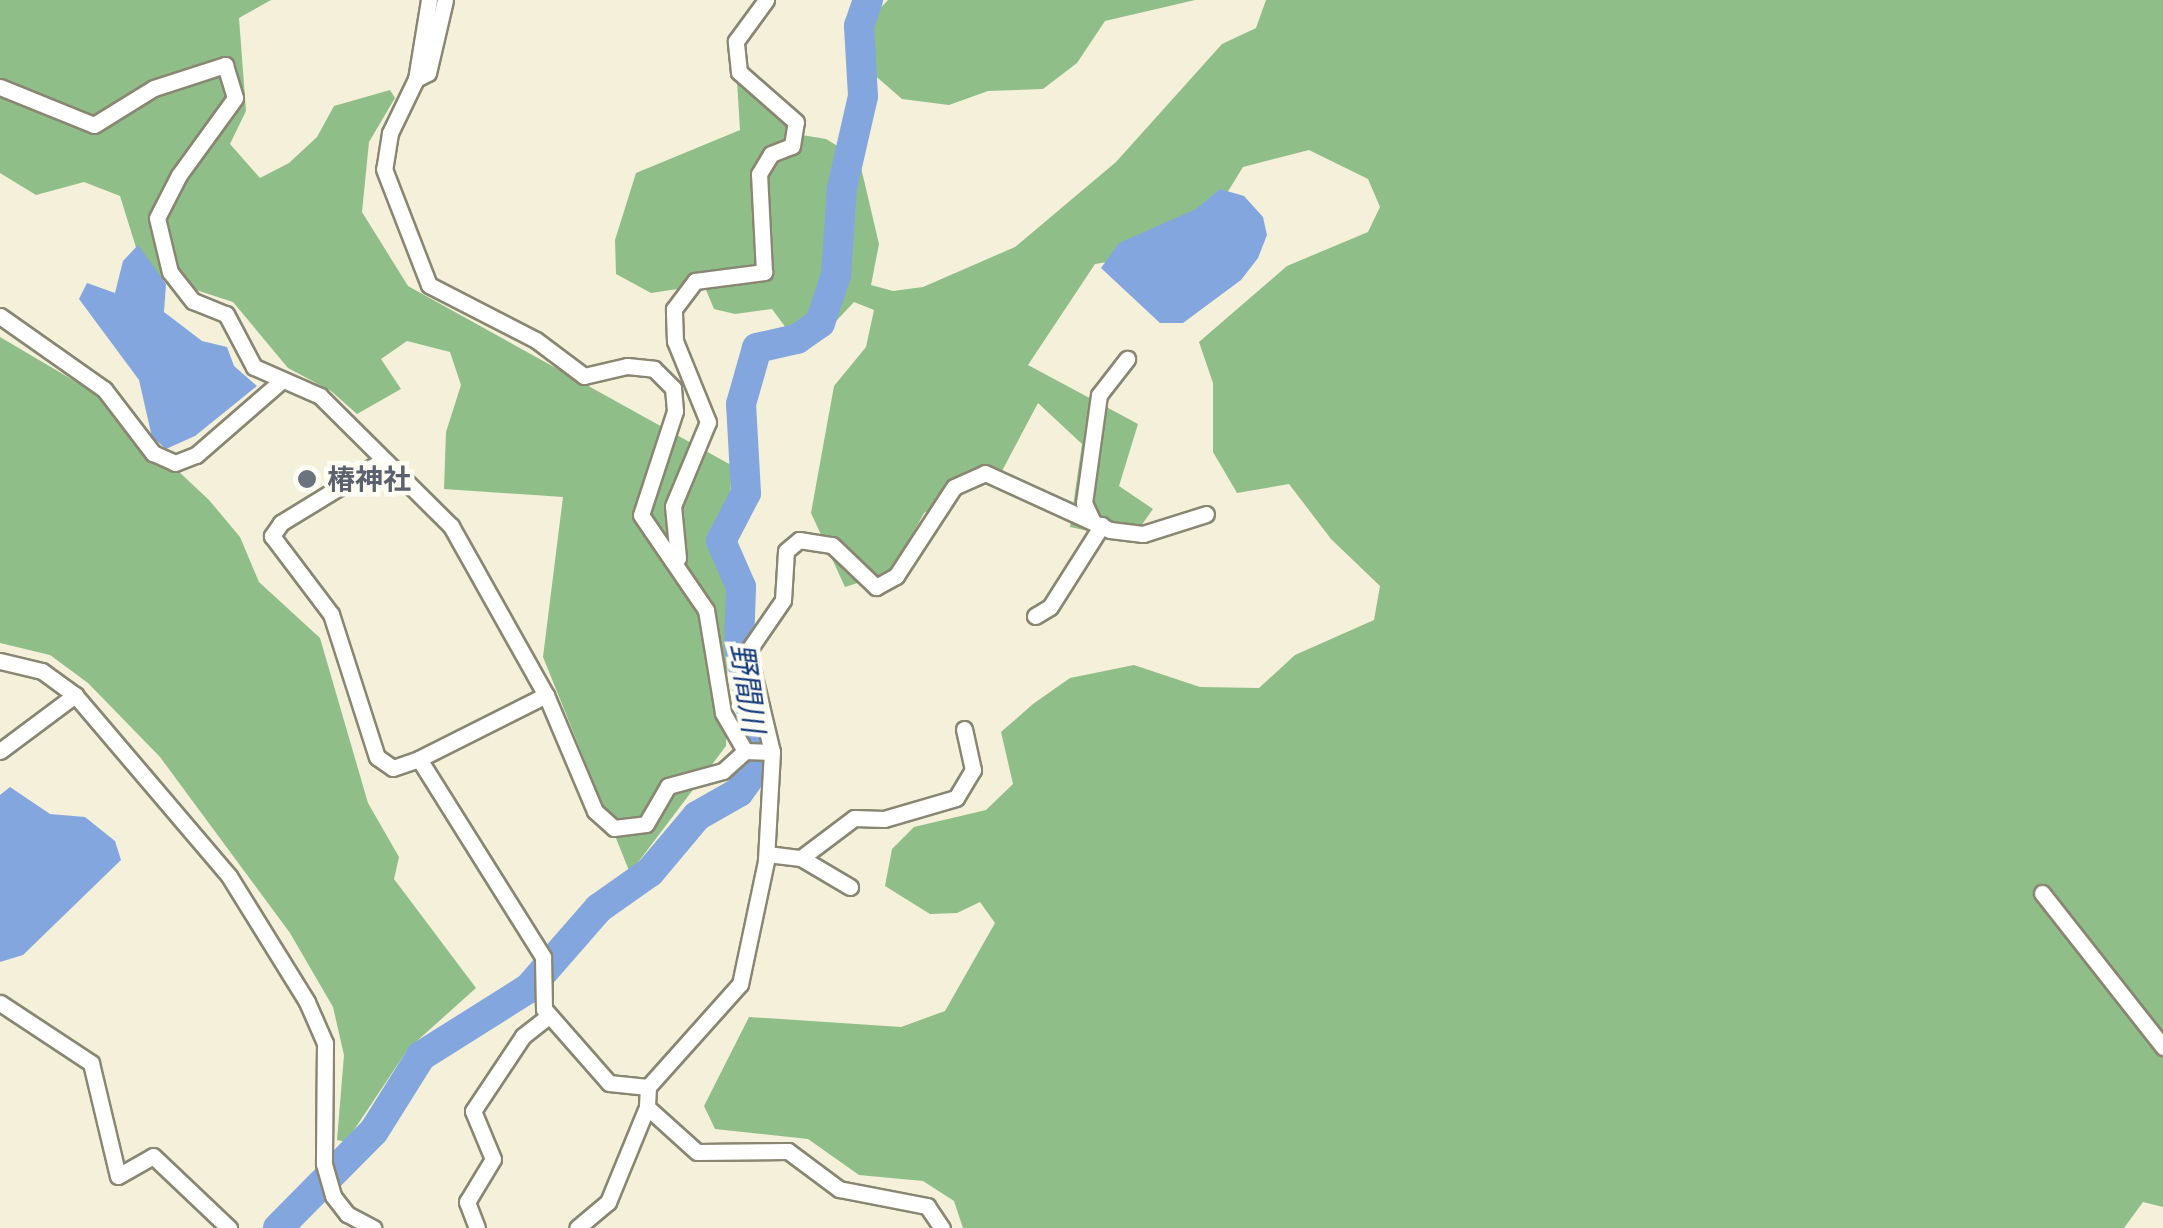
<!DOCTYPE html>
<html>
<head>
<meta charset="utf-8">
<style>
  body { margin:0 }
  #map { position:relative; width:2163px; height:1228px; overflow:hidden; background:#f4f0da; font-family:"PT Sans Narrow","Noto Sans JP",sans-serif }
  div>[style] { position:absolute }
  .forest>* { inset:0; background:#90be88 }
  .water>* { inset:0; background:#84a6de }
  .river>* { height:30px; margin:-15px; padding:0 15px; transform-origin:15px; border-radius:15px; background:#84a6de }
  .roads { filter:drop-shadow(2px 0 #898672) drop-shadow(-2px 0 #898672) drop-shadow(0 2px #898672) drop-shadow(0 -2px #898672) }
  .minor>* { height:15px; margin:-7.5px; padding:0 7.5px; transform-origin:7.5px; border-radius:7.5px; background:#fff }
  .dots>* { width:28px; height:28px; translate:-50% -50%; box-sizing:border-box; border:5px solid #fefdf4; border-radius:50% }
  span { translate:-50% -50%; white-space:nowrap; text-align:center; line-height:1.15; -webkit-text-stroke:9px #fefdf4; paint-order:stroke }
  .worship-label { font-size:28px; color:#5b616d; font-weight:700 }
  .left { translate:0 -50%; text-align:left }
  .water-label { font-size:30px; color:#143b7d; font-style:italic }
</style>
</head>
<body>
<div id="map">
  <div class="forest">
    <div style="clip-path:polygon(0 0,271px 0,239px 18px,246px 111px,230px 144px,260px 178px,289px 163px,317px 137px,334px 106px,390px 90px,395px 98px,369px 142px,362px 212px,408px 286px,731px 465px,726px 746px,630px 873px,543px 657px,563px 497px,444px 489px,446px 432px,461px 385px,450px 352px,407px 341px,381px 359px,401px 389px,357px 414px,331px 391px,288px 368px,233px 302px,144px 273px,120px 196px,84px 182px,36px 195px,0 173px)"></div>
    <div style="clip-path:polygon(888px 0,1195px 0,1105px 21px,1077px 63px,1043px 89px,988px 91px,949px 105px,902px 99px,871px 72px,869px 40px,876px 13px)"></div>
    <div style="clip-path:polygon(1266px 0,2163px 0,2163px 1207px,2143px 1202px,2124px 1228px,963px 1228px,954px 1201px,923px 1181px,859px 1175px,808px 1139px,715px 1129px,704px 1106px,749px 1017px,901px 1027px,945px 1011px,995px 923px,980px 902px,957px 913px,930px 914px,885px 886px,892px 849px,914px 827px,986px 810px,1013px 784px,1001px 732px,1033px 704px,1070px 678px,1134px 665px,1200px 687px,1259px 688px,1295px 655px,1374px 620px,1380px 586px,1331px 539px,1289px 484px,1237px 493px,1213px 452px,1213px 383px,1199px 342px,1287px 266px,1368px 232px,1380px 207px,1368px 179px,1309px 150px,1243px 167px,1211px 219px,1133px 258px,1095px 264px,1028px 365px,1138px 424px,1119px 486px,1153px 509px,1131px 540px,1070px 527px,1082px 444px,1038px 403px,1002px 471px,924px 513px,892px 572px,845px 587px,811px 513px,834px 386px,866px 347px,874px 310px,854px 302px,823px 335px,789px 332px,772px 309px,735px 314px,714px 309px,704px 285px,651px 293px,616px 274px,615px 240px,636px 173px,740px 130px,737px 81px,802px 135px,826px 139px,859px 159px,879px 244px,871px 285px,893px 291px,923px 287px,1015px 247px,1116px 162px,1222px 44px,1256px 28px)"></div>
    <div style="clip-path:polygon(0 337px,95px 393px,209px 500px,240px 537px,259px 582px,320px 638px,368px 803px,399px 857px,394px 879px,476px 988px,408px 1049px,346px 1142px,337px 1140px,344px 1055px,333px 1007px,290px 933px,160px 757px,88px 683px,50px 655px,0 643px)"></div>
  </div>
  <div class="water">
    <div style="clip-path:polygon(1220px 189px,1244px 196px,1263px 217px,1267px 235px,1258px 258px,1241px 280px,1183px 323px,1160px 323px,1101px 268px,1119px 243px,1196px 209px)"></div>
    <div style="clip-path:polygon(138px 245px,166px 284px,164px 312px,202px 341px,227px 347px,234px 366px,257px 386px,195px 436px,166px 449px,152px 437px,139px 380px,79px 299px,87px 283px,115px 293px,123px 261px)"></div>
    <div style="clip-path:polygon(10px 787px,50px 814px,85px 817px,115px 841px,121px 860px,23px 955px,0 962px,0 795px)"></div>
  </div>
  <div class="river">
    <div style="left:278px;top:1228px;width:136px;rotate:-45.3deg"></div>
    <div style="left:374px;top:1131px;width:89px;rotate:-57.9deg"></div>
    <div style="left:421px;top:1056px;width:128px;rotate:-32.2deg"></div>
    <div style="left:529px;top:988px;width:106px;rotate:-48.8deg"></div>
    <div style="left:599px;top:908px;width:62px;rotate:-35.2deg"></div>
    <div style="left:650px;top:872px;width:73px;rotate:-50deg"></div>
    <div style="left:697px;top:816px;width:48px;rotate:-29.7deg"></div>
    <div style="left:739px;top:792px;width:27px;rotate:-54deg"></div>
    <div style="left:755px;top:770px;width:35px;rotate:-88deg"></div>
    <div style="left:756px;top:735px;width:92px;rotate:-100.7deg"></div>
    <div style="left:739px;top:645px;width:58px;rotate:-88deg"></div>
    <div style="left:741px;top:587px;width:50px;rotate:-113.5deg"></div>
    <div style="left:721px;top:541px;width:54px;rotate:-62.5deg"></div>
    <div style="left:746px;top:493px;width:89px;rotate:-93.2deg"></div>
    <div style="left:741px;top:404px;width:58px;rotate:-74.1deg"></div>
    <div style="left:757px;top:348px;width:41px;rotate:-12.7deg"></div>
    <div style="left:797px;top:339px;width:28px;rotate:-35deg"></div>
    <div style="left:820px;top:323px;width:51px;rotate:-71.6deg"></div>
    <div style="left:836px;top:275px;width:87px;rotate:-86.1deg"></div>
    <div style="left:842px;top:188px;width:94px;rotate:-77.1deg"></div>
    <div style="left:863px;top:96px;width:70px;rotate:-93.3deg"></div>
    <div style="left:859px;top:26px;width:28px;rotate:-71deg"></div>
  </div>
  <div class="roads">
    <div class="minor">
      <div style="left:429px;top:0;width:80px;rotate:99.3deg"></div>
      <div style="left:416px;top:79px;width:60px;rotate:115.7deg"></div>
      <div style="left:390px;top:133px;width:36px;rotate:99deg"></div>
      <div style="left:384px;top:169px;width:124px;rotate:68.8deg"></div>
      <div style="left:429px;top:285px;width:120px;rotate:27.2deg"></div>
      <div style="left:536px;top:340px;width:60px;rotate:36.9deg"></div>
      <div style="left:584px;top:376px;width:44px;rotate:-13.1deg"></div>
      <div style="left:627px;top:366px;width:27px;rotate:6deg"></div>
      <div style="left:654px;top:369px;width:27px;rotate:45deg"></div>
      <div style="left:673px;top:388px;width:23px;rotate:85deg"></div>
      <div style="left:675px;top:411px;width:109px;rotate:108.1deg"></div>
      <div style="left:641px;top:515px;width:115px;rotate:55.6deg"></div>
      <div style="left:706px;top:610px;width:104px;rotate:80.6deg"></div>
      <div style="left:723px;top:713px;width:44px;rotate:59.9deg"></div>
      <div style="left:416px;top:79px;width:13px;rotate:-27deg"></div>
      <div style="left:428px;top:73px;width:75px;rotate:-76.9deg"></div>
      <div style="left:0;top:87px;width:101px;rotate:22deg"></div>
      <div style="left:94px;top:125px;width:70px;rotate:-31.7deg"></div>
      <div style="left:154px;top:88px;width:75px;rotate:-17.9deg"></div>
      <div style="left:225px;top:65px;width:34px;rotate:73deg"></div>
      <div style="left:235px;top:98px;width:95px;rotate:126deg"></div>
      <div style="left:179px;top:175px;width:48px;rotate:117.1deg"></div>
      <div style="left:157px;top:218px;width:56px;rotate:76.5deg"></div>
      <div style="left:170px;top:272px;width:37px;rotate:52deg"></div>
      <div style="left:193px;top:301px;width:35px;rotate:22deg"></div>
      <div style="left:226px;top:314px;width:60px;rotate:62.2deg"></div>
      <div style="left:254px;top:367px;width:72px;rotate:23.7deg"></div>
      <div style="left:320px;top:396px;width:185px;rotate:44.8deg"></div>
      <div style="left:451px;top:526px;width:194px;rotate:60.7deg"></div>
      <div style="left:546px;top:695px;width:126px;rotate:67.1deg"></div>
      <div style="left:595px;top:811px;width:25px;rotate:42deg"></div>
      <div style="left:614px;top:828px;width:32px;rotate:-7deg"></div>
      <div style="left:646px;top:824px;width:44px;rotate:-59.9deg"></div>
      <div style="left:668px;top:786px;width:57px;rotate:-15.3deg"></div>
      <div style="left:723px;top:771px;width:30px;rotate:-42deg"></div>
      <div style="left:745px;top:751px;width:27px;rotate:2deg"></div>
      <div style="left:772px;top:752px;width:109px;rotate:93.2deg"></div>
      <div style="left:766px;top:861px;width:126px;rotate:101.9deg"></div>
      <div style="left:740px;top:984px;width:138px;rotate:131.8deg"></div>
      <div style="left:648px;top:1087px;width:20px;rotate:93deg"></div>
      <div style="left:647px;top:1107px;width:103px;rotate:112.3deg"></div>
      <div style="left:608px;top:1202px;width:40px;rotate:140deg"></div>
      <div style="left:0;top:316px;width:127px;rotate:35.1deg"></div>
      <div style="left:104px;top:389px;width:81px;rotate:52.6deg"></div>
      <div style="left:153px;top:453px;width:24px;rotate:24deg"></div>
      <div style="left:175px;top:463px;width:22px;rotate:-21deg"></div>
      <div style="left:196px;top:455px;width:113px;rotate:-41deg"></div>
      <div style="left:382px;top:461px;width:119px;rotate:148.5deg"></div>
      <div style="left:281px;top:523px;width:16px;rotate:125deg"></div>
      <div style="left:272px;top:536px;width:98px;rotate:52.9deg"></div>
      <div style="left:331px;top:614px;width:150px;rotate:72.2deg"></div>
      <div style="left:377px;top:757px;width:19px;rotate:35deg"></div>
      <div style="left:393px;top:768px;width:28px;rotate:-19deg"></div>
      <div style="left:1092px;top:520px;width:19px;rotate:-115deg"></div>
      <div style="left:1084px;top:503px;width:109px;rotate:-82.1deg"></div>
      <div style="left:1099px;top:395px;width:46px;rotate:-52.1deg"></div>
      <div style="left:678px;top:558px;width:52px;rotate:-95.5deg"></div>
      <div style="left:673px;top:506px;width:91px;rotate:-67.4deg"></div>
      <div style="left:708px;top:422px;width:87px;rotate:-112.2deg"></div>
      <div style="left:675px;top:341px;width:32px;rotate:-92deg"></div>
      <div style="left:674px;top:309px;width:35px;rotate:-53deg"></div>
      <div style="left:695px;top:281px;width:70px;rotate:-7.4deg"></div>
      <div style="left:764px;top:272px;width:98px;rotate:-92.9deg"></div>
      <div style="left:759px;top:174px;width:23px;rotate:-59deg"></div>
      <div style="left:771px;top:154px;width:22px;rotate:-21deg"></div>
      <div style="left:792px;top:146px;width:24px;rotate:-81deg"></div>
      <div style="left:796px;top:122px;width:76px;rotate:-138.7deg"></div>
      <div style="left:739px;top:72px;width:31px;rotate:-96deg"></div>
      <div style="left:736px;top:41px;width:51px;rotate:-53.8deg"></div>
      <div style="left:1035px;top:616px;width:17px;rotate:-31deg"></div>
      <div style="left:1050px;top:607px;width:97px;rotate:-57.6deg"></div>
      <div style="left:0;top:661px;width:43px;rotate:13.4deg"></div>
      <div style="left:42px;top:671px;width:41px;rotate:36deg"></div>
      <div style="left:75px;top:695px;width:238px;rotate:49.6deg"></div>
      <div style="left:229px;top:876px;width:148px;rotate:58.2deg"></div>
      <div style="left:307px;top:1002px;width:45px;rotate:66.3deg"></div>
      <div style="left:325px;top:1043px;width:121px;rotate:90.5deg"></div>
      <div style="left:324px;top:1164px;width:33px;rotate:74deg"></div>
      <div style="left:333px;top:1196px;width:23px;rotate:52deg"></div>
      <div style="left:347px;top:1214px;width:30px;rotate:28deg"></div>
      <div style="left:546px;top:695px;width:142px;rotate:153.3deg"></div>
      <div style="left:419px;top:759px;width:234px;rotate:57.9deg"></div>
      <div style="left:543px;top:957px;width:52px;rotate:88.9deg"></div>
      <div style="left:544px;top:1009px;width:98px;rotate:48.7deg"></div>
      <div style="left:609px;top:1083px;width:39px;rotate:6deg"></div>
      <div style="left:0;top:751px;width:94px;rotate:-36.7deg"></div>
      <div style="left:772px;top:752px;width:104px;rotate:-103.4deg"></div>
      <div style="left:748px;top:651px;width:62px;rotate:-55.5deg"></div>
      <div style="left:783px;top:600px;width:49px;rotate:-86.5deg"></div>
      <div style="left:786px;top:551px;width:17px;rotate:-40deg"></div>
      <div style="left:799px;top:540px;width:33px;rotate:9deg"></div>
      <div style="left:832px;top:545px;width:61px;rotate:43.7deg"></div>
      <div style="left:876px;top:587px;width:23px;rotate:-29deg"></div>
      <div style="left:896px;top:576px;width:106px;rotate:-56.9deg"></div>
      <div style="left:954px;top:487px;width:34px;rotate:-24deg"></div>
      <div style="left:985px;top:473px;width:137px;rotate:24.5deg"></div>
      <div style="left:1110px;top:530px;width:33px;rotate:7deg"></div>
      <div style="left:1143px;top:534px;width:66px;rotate:-17.6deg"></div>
      <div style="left:767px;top:854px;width:34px;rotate:7deg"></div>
      <div style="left:801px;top:858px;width:66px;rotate:-37deg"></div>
      <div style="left:854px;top:818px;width:30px;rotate:2deg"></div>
      <div style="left:884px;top:819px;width:75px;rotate:-16.3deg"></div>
      <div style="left:956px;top:798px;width:33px;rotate:-59deg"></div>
      <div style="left:973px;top:770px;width:42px;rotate:-102.4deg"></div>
      <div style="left:801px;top:858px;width:57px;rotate:30.6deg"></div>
      <div style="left:2042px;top:893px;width:196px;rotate:51.8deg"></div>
      <div style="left:0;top:1003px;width:109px;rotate:33.4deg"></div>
      <div style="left:91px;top:1063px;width:116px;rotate:76.6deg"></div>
      <div style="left:118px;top:1176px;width:40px;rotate:-29.7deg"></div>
      <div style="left:153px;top:1156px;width:105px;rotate:43.5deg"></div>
      <div style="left:647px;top:1107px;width:67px;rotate:42deg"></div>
      <div style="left:697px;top:1152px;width:91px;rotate:-0.6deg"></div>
      <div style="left:788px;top:1151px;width:64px;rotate:36.7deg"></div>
      <div style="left:839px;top:1189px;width:90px;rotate:10.9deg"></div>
      <div style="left:927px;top:1206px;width:27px;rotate:56deg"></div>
      <div style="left:477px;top:1228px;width:28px;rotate:-111deg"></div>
      <div style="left:467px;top:1202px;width:50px;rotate:-58.8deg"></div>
      <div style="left:493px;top:1159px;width:52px;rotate:-112.6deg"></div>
      <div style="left:473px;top:1111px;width:90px;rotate:-56.3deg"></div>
      <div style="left:523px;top:1036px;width:33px;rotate:-38deg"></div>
    </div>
  </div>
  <div class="dots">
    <div style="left:307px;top:479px;background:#6b7280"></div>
  </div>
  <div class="worship-label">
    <span class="left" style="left:327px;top:479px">椿神社</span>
  </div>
  <div class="water-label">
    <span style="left:748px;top:688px;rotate:82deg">野間川</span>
  </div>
</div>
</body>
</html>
